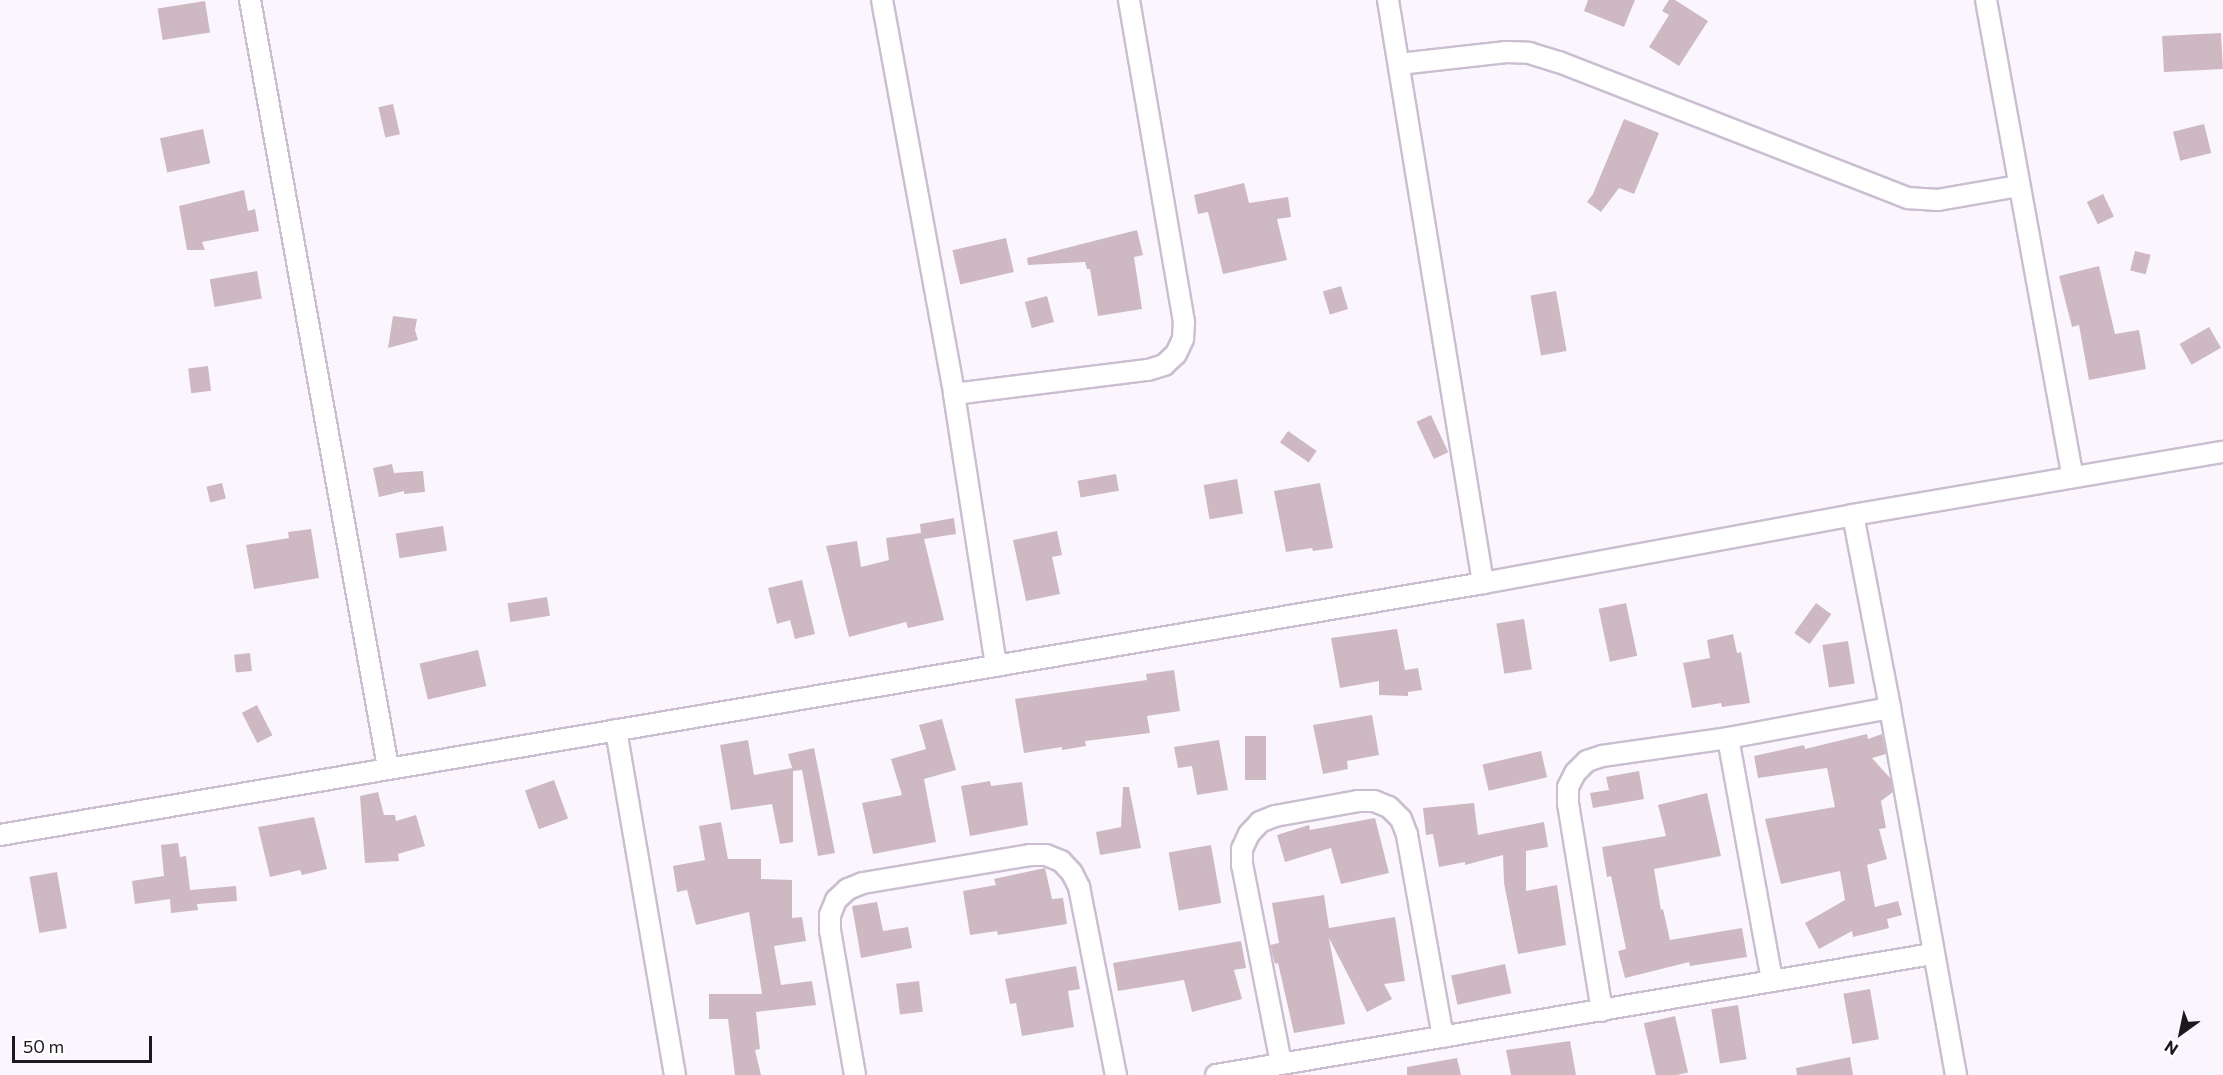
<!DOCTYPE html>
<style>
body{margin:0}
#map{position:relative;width:2223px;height:1075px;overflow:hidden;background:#fbf6fd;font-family:Commissioner,sans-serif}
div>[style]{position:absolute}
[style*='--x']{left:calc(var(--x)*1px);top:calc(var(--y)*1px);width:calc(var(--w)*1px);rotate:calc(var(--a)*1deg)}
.building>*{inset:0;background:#ceb9c2;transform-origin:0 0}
.roads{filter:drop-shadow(2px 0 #cabed0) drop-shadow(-2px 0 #cabed0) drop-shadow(0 2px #cabed0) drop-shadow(0 -2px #cabed0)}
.street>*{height:20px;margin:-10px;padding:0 10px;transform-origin:10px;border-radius:10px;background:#fff}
span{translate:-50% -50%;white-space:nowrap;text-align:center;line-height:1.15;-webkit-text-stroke:4.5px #fff;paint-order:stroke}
.north{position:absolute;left:2151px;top:1003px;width:60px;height:60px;-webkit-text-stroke:4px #fff;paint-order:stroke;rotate:213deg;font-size:16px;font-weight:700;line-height:24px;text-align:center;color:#1c181e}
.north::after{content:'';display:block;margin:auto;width:21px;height:27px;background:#1c181e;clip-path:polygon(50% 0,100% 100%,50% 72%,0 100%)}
.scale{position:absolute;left:12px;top:1036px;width:140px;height:27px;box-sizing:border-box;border:3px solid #1c181e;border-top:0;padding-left:8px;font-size:18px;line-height:21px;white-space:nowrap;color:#1c181e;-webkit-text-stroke:4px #fff;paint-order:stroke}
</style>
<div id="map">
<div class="building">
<div style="clip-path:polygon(1588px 0,1635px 0,1624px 27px,1584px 11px)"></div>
<div style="clip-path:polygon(1669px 0,1675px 0,1708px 21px,1679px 66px,1649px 47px,1669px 15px,1662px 11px)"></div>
<div style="left:205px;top:1px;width:32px;height:48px;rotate:81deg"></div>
<div style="left:2221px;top:33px;width:36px;height:59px;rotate:87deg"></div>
<div style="left:393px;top:104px;width:31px;height:15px;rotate:77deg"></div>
<div style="clip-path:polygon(1624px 119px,1659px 133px,1634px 194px,1619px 188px,1601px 212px,1587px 202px,1593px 194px)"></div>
<div style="left:2204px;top:124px;width:30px;height:32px;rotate:76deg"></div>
<div style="left:203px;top:129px;width:35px;height:44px;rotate:78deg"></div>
<div style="clip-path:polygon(1244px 183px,1249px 203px,1288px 197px,1291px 217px,1277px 219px,1287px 260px,1223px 274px,1208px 212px,1198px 214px,1194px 195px)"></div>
<div style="clip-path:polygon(244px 190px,248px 211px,255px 209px,259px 231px,202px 242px,205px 250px,187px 250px,179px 206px)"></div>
<div style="left:2103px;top:194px;width:25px;height:18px;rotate:64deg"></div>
<div style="clip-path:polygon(1137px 230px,1143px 255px,1134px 257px,1142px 309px,1098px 316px,1090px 269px,1087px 269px,1085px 262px,1028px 265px,1027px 258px)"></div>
<div style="left:1006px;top:238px;width:35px;height:55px;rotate:77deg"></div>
<div style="left:2135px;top:251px;width:16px;height:20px;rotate:14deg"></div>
<div style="clip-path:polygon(2099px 266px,2115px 334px,2139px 330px,2146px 369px,2089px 380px,2079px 325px,2072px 327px,2059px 276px)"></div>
<div style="left:257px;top:271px;width:28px;height:48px;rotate:80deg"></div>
<div style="left:1341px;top:286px;width:24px;height:19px;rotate:73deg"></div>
<div style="left:1556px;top:291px;width:61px;height:26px;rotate:80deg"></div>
<div style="left:1047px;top:296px;width:27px;height:23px;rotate:75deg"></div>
<div style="clip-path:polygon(393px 316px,417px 319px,415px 330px,418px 340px,388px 348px)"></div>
<div style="left:2209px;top:327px;width:24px;height:34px;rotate:60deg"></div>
<div style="left:208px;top:366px;width:25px;height:20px;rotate:83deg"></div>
<div style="left:1431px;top:415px;width:41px;height:16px;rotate:65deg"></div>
<div style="left:1288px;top:431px;width:35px;height:14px;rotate:35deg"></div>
<div style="clip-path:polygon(392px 464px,394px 473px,423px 471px,425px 492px,404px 494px,404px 491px,379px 497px,373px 468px)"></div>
<div style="left:1116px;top:474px;width:17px;height:39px;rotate:80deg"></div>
<div style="left:1237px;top:479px;width:35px;height:34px;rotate:80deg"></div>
<div style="left:222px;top:483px;width:16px;height:16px;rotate:76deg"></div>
<div style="clip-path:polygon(1320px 483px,1333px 548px,1313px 551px,1312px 548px,1286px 552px,1274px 491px)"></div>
<div style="clip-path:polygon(954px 518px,956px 534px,924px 539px,944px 620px,908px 628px,906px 622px,849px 637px,826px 546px,857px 541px,861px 567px,889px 560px,886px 538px,921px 533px,920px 524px)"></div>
<div style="left:443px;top:526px;width:25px;height:48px;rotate:81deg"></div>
<div style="clip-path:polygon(311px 529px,319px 578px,254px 589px,246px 545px,289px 538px,288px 532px)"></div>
<div style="clip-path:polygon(1057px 531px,1062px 555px,1052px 557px,1060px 594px,1026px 601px,1013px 540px)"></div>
<div style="clip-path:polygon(802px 580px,815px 634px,795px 639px,790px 620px,777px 624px,768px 588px)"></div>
<div style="left:547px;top:597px;width:19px;height:40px;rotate:81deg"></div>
<div style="left:1626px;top:603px;width:54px;height:28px;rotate:78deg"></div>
<div style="left:1816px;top:603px;width:19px;height:37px;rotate:36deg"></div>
<div style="left:1524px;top:619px;width:51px;height:28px;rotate:81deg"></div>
<div style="clip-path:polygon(1397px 629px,1405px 670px,1418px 668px,1422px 690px,1408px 692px,1408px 696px,1379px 695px,1379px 681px,1340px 688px,1331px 638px)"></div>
<div style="clip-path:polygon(1733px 634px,1737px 653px,1741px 652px,1750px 703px,1722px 707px,1721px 703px,1692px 708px,1683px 663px,1710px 658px,1707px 640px)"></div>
<div style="left:1848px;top:641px;width:43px;height:26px;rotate:81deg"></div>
<div style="left:478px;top:650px;width:37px;height:60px;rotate:77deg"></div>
<div style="left:250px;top:653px;width:18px;height:16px;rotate:84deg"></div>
<div style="clip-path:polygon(1174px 670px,1180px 711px,1147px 716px,1150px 733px,1085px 741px,1086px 746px,1062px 750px,1062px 747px,1024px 753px,1015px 699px,1147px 680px,1146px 674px)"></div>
<div style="left:257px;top:705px;width:34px;height:17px;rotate:63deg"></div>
<div style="clip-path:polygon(1372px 715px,1379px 755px,1347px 761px,1348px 769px,1323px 774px,1313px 725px)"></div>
<div style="clip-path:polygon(942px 719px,956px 770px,924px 779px,936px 842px,873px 854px,862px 803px,902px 795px,891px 759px,926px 749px,919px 725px)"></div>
<div style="clip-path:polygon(1867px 734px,1868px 739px,1882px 734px,1886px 754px,1872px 758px,1891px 779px,1893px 792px,1881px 801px,1886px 828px,1879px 829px,1887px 859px,1867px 865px,1875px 907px,1898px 901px,1902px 915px,1887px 919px,1889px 928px,1853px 937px,1852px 931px,1819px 949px,1805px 923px,1845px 900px,1840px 871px,1781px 884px,1765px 819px,1835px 807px,1827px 768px,1758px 778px,1754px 756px,1804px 745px,1805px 749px)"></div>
<div style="left:1245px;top:736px;width:21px;height:44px"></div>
<div style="clip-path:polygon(748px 740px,754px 775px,792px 768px,788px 754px,814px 748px,835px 853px,818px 856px,802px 770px,793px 771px,793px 842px,780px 844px,772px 804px,731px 810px,720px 745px)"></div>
<div style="clip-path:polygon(1219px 740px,1228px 790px,1197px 795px,1192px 766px,1178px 768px,1174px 747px)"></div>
<div style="left:1541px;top:751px;width:27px;height:60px;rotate:77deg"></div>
<div style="clip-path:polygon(1639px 771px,1644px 799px,1593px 808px,1590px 793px,1609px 790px,1606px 777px)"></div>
<div style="left:554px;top:780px;width:41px;height:31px;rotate:70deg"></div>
<div style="clip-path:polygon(990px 781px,991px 786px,1022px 782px,1028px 825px,970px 836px,961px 786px)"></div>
<div style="clip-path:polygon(1123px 787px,1129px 787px,1141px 848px,1100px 855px,1096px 832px,1121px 827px)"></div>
<div style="clip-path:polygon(378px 792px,384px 815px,395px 815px,396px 821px,416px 815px,425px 846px,398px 854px,399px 861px,365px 863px,360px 796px)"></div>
<div style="clip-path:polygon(1707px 793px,1721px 856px,1654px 869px,1661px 910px,1663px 909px,1670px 940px,1742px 928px,1747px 957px,1690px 966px,1689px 962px,1625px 978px,1618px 951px,1626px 949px,1611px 876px,1607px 877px,1602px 847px,1666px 836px,1658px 805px)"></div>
<div style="clip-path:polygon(1474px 803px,1478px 835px,1544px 822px,1548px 847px,1526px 851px,1526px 891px,1557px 885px,1566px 945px,1518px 954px,1504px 883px,1503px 855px,1465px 865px,1465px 862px,1439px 867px,1433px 834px,1426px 835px,1423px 808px)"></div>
<div style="clip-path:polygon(314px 817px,327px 869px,302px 875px,300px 870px,270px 877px,258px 827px)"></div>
<div style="clip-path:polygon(1375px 818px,1389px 873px,1341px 884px,1331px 848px,1285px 862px,1277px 835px,1309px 825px,1310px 830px)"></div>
<div style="clip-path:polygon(721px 822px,728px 859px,761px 859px,761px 879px,792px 880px,792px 918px,802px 917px,806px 941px,774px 946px,781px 985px,812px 981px,816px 1005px,756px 1012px,760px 1049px,755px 1050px,761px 1075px,735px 1075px,728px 1019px,709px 1019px,709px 994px,762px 994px,749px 912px,696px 925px,687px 890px,677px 892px,673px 866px,705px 860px,699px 826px)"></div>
<div style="clip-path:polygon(178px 843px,180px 857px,186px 856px,190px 890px,236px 886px,237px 901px,197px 904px,198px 910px,171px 913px,170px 899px,135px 904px,132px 881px,164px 876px,161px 845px)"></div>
<div style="left:1211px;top:845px;width:59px;height:43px;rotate:80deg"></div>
<div style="clip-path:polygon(1045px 868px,1052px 899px,1063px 898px,1067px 924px,998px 935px,997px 931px,970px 935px,963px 891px,996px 885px,994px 879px)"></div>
<div style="left:57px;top:872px;width:57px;height:28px;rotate:80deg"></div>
<div style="clip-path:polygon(1324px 895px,1329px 928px,1395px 917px,1405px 981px,1384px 984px,1392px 999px,1367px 1012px,1329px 938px,1345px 1024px,1294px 1033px,1278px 963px,1275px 964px,1270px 945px,1279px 943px,1272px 903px)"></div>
<div style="clip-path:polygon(877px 902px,883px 931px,908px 927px,912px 948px,861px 958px,852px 906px)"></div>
<div style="clip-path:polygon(1241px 941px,1246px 968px,1234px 970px,1242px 999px,1192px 1012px,1184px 980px,1118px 991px,1113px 963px)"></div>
<div style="left:1505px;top:964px;width:30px;height:55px;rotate:78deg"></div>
<div style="clip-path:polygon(1076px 966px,1080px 989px,1068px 991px,1074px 1027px,1022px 1036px,1016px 1003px,1010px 1004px,1005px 979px)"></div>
<div style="left:919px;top:981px;width:31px;height:23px;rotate:83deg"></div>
<div style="left:1870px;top:989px;width:51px;height:27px;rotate:80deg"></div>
<div style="left:1738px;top:1005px;width:55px;height:27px;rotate:81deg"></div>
<div style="left:1675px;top:1016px;width:58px;height:32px;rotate:77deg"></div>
<div style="clip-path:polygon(1570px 1041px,1576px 1075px,1511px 1075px,1506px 1050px)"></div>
<div style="clip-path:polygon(1850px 1057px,1853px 1075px,1797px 1075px,1796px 1068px)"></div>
<div style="clip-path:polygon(1457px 1058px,1461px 1075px,1407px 1075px,1407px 1067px)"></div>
</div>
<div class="roads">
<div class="street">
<div style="--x:250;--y:0;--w:779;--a:79.8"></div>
<div style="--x:882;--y:0;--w:401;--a:79.6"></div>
<div style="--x:954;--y:394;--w:275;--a:81.2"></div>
<div style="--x:1388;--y:0;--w:591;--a:80.74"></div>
<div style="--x:1986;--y:0;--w:485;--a:79.7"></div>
<div style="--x:1399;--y:64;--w:108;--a:-6.4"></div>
<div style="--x:1506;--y:52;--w:23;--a:2"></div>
<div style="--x:1529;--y:53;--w:31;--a:17"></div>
<div style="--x:1559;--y:62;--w:375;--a:21.3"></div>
<div style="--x:1908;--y:198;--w:30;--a:4"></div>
<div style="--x:1938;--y:200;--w:81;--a:-9.9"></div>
<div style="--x:954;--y:394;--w:195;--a:-7.1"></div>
<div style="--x:1148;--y:370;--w:17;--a:-17"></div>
<div style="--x:1164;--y:365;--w:16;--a:-43"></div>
<div style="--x:1176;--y:354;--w:17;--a:-65"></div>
<div style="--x:1183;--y:339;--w:17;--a:-87"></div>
<div style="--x:1184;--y:322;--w:327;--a:-99.7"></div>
<div style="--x:1853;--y:515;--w:197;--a:79.1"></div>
<div style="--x:616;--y:730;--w:350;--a:80.3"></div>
<div style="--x:1728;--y:738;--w:247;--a:79.7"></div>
<div style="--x:0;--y:835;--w:1504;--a:-9.64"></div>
<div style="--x:1483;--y:583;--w:376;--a:-10.4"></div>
<div style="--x:1853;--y:515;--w:375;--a:-9.7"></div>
<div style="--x:1602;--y:1011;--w:210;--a:-99.3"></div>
<div style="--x:1568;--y:804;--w:17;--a:-90"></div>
<div style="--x:1568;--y:787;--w:16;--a:-63"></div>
<div style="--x:1575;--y:773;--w:17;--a:-45"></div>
<div style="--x:1587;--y:761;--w:16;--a:-18"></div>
<div style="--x:1602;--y:756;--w:127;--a:-8.1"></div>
<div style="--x:1728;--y:738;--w:165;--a:-10.5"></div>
<div style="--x:1890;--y:708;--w:373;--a:79.8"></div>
<div style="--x:1281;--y:1063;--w:202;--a:-101.1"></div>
<div style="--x:1242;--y:865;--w:16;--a:-90"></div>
<div style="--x:1242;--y:849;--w:17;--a:-65"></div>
<div style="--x:1249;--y:834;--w:16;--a:-47"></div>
<div style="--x:1260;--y:822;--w:16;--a:-22"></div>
<div style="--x:1275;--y:816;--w:84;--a:-10.2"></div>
<div style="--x:1358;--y:801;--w:16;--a:0"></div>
<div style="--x:1374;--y:801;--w:16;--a:22"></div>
<div style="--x:1389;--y:807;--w:17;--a:45"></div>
<div style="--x:1401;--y:819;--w:17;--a:69"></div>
<div style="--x:1407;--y:835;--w:205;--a:79.9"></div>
<div style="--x:855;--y:1075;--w:146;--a:-99.8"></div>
<div style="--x:830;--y:931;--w:16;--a:-90"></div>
<div style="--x:830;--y:915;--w:16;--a:-68"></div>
<div style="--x:836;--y:900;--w:16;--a:-43"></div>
<div style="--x:848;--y:889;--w:16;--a:-22"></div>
<div style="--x:863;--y:883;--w:169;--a:-9.5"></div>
<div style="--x:1030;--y:855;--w:16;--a:0"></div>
<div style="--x:1046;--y:855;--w:16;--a:22"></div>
<div style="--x:1061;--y:861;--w:16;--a:47"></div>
<div style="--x:1072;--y:873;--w:16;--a:63"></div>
<div style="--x:1079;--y:887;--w:192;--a:78.9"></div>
<div style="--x:1216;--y:1075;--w:726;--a:-9.59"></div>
</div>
</div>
<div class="north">N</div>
<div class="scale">50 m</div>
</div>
